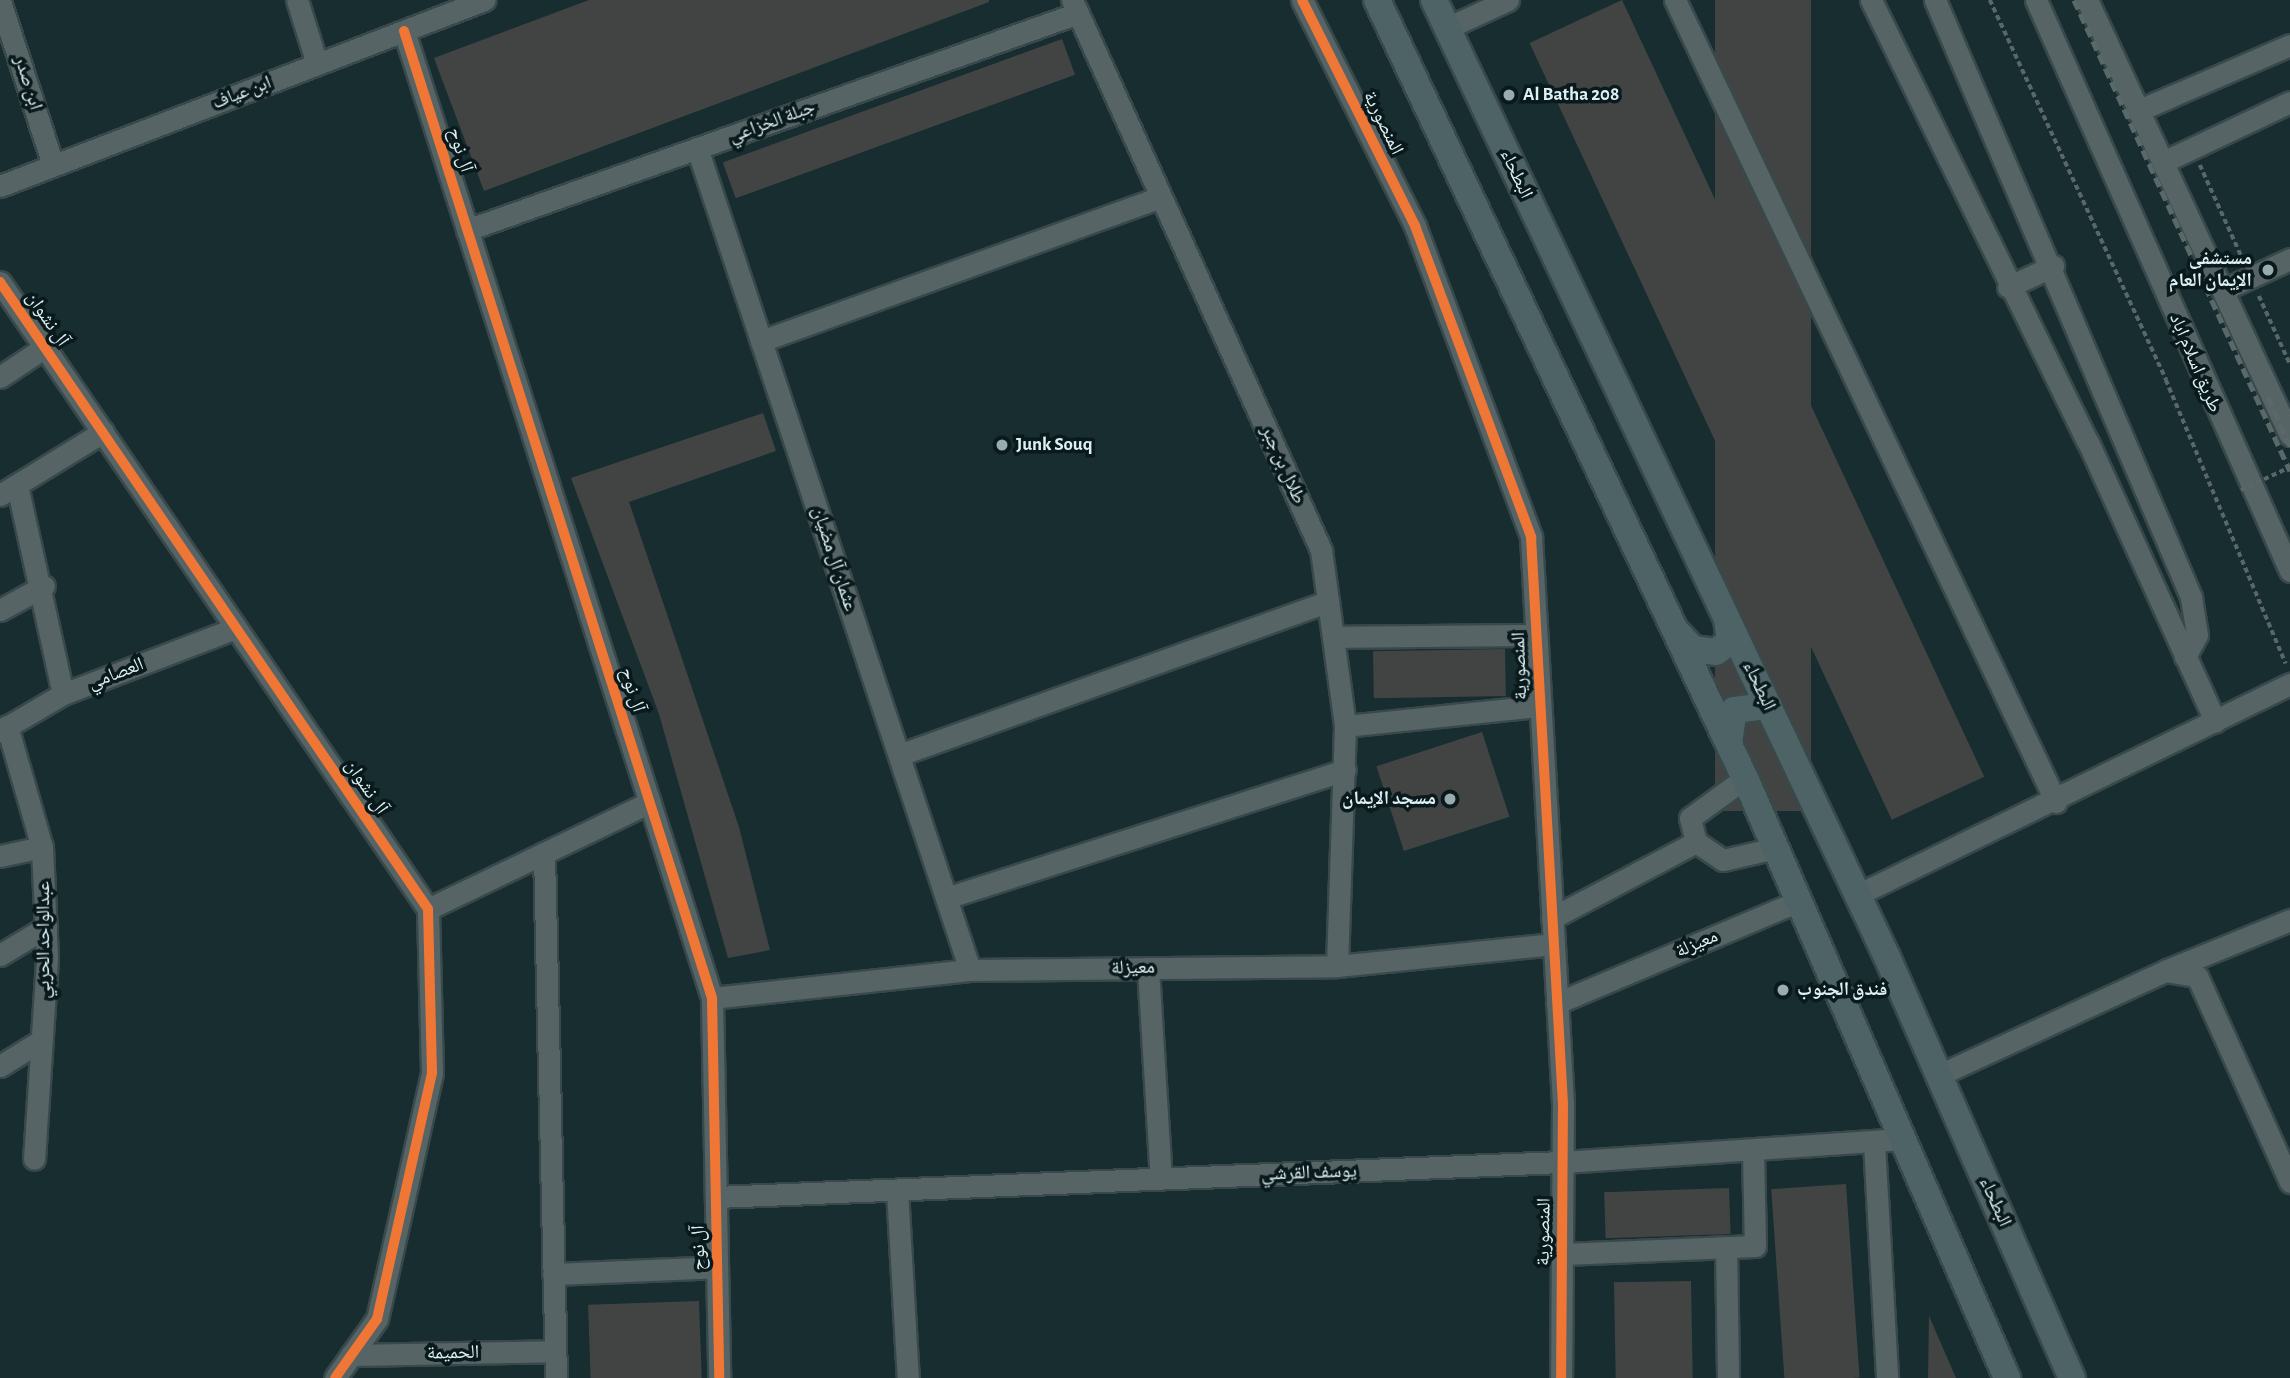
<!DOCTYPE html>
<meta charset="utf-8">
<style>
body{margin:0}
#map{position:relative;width:2290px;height:1378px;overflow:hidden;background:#182d30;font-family:"Alegreya Sans","Noto Naskh Arabic",sans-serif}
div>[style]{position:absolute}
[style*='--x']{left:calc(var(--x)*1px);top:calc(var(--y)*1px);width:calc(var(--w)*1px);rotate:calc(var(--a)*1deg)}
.building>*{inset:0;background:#424443;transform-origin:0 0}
.path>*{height:3.5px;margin-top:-1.75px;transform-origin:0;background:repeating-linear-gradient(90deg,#596769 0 5px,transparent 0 8.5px)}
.roads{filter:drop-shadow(2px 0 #39494b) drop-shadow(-2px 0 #39494b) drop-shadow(0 2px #39494b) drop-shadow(0 -2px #39494b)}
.minor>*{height:21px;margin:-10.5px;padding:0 10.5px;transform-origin:10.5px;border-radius:10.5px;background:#566466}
.major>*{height:26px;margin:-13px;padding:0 13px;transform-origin:13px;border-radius:13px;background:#4e6366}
.rail>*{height:5px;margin-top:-2.5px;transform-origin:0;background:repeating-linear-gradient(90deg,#596869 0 10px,transparent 0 15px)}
.path-bridge>*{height:3.5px;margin-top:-1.75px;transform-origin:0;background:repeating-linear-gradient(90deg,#596769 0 5px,transparent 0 8.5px)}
.cycleway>*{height:10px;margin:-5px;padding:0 5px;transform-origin:5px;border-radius:5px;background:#f07635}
.dots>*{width:19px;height:19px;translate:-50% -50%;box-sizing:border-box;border:4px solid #0a1a1c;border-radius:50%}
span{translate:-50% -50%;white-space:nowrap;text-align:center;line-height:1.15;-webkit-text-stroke:7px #0a1a1c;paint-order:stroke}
.street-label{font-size:19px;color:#ddf1f4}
.poi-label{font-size:19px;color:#ddf1f4;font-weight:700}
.left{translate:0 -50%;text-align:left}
.right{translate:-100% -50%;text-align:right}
</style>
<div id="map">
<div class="building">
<div style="clip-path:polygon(589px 0,989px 0,989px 2px,484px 191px,434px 58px)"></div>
<div style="left:1622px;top:0;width:857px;height:102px;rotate:65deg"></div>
<div style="left:1715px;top:0;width:96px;height:811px"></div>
<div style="left:1062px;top:39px;width:38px;height:361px;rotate:70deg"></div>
<div style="clip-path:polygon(763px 413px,776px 451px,629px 502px,739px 827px,770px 950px,728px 958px,659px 714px,571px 478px)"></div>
<div style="left:1505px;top:649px;width:47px;height:132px;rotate:89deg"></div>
<div style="left:1482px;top:732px;width:89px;height:111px;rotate:72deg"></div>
<div style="left:1846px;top:1184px;width:194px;height:75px;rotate:86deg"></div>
<div style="left:1729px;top:1188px;width:46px;height:125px;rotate:88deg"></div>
<div style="left:1691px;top:1281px;width:97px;height:77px;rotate:89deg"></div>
<div style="left:699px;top:1301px;width:77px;height:111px;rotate:88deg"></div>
<div style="clip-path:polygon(1929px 1316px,1956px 1378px,1928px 1378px)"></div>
</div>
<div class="path">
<div style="--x:1990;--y:0;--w:419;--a:65.1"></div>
<div style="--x:2166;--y:380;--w:308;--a:67.1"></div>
<div style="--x:2200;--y:165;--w:104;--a:65.6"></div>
<div style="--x:2259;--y:296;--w:75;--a:65.5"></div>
</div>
<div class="roads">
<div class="minor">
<div style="--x:297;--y:0;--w:67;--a:72.6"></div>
<div style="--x:1072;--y:0;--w:604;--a:65.64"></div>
<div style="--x:1321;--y:550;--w:178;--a:82.2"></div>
<div style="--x:1345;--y:726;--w:240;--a:91.9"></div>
<div style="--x:1302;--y:0;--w:253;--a:63.4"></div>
<div style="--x:1415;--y:226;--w:332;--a:69.5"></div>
<div style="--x:1531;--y:537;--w:568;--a:86.77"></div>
<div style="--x:1563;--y:1104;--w:274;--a:90.4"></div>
<div style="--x:1675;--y:0;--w:888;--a:64.59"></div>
<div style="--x:1871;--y:0;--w:492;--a:63.9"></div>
<div style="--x:2088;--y:442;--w:307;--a:65.5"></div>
<div style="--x:1935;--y:0;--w:650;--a:66.79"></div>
<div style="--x:2191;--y:597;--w:38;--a:81"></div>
<div style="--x:2197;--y:635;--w:25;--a:119"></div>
<div style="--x:2036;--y:0;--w:625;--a:66.02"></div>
<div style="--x:2087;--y:0;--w:480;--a:65"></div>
<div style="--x:0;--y:1;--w:172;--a:72.1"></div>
<div style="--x:1447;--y:28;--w:67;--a:-24.7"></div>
<div style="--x:404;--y:31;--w:1015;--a:72.33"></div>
<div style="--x:712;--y:998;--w:380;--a:88.9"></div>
<div style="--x:2137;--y:111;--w:167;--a:-23.3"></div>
<div style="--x:697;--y:148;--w:866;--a:71.63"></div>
<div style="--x:2163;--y:162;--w:140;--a:-25.3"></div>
<div style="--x:0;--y:186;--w:519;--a:-21.02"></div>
<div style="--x:467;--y:230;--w:648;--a:-19.55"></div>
<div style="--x:0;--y:282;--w:759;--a:55.68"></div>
<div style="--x:428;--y:909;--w:164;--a:88.6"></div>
<div style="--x:432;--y:1073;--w:252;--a:102.6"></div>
<div style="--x:377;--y:1319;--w:72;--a:125.4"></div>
<div style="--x:2008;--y:287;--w:50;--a:-25"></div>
<div style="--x:2223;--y:290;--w:74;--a:-24.8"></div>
<div style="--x:761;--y:341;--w:425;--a:-19.8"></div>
<div style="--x:0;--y:377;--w:54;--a:-33.7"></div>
<div style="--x:17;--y:485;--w:214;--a:77.6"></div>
<div style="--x:0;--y:495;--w:121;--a:-31.5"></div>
<div style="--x:0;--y:610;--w:50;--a:-28.6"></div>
<div style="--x:1333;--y:637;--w:203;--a:-0.6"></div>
<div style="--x:7;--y:726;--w:126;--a:73.9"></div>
<div style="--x:42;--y:847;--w:112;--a:87.4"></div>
<div style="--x:47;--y:959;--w:200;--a:93.7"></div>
<div style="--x:1345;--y:726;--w:195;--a:-5.9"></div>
<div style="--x:0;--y:731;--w:73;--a:-30.4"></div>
<div style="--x:63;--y:694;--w:185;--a:-20.9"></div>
<div style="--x:899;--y:755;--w:456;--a:-19.7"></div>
<div style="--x:1745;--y:778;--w:68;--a:144"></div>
<div style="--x:1690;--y:818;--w:25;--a:76"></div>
<div style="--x:1696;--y:842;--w:32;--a:34"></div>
<div style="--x:1723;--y:860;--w:54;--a:-12.8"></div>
<div style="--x:544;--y:853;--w:525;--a:88.69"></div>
<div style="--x:0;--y:856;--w:43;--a:-12.1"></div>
<div style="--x:1857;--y:895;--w:482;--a:-26"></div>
<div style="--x:946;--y:898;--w:419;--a:-17.8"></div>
<div style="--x:428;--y:909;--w:246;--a:-25.7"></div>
<div style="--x:1552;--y:918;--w:163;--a:-27.8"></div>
<div style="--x:0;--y:955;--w:54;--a:-31.3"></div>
<div style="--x:1148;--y:968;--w:211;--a:86.5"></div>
<div style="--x:2167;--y:970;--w:133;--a:-22.1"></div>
<div style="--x:712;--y:998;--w:260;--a:-6.2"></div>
<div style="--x:970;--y:970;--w:367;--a:-0.6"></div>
<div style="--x:1337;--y:966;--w:218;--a:-5.8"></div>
<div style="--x:1557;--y:1003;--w:263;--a:-22.9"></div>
<div style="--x:0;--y:1066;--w:49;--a:-31.8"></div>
<div style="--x:1939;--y:1075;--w:249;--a:-24.7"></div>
<div style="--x:2165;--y:971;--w:32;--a:9"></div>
<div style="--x:2197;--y:976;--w:226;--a:65.7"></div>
<div style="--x:1874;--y:1143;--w:235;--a:86.8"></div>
<div style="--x:897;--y:1190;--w:188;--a:86.7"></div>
<div style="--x:716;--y:1197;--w:848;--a:-2.37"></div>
<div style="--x:1563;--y:1162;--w:340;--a:-3.9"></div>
<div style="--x:1726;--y:1247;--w:131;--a:89.1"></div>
<div style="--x:1562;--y:1254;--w:193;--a:-2.4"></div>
<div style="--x:1755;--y:1246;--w:96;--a:-91.2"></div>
<div style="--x:553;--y:1274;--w:164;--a:-2.4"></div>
<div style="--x:351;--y:1355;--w:204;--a:-1.1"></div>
</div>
<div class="major">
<div style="--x:1377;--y:0;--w:861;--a:64.69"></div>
<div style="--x:1745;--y:778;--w:655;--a:66.41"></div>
<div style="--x:1434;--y:0;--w:1059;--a:64.67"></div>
<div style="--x:1887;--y:957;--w:460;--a:66.3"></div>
<div style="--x:1678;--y:633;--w:22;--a:47"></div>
<div style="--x:1693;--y:649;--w:23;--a:7"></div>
<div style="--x:1716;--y:652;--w:18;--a:-38"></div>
<div style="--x:1730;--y:641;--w:22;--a:-98"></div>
<div style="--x:1729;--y:744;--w:34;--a:-82"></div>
<div style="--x:1734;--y:710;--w:35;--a:-7"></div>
</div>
</div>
<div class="rail">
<div style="--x:2074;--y:0;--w:518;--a:65.36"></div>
<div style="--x:2268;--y:397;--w:54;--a:65.8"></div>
</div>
<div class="path-bridge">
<div style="--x:2241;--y:490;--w:54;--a:-25.1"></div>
</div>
<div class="cycleway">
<div style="--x:1302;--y:0;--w:253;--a:63.4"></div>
<div style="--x:1415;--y:226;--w:332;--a:69.5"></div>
<div style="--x:1531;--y:537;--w:568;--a:86.77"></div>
<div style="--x:1563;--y:1104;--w:274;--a:90.4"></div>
<div style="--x:404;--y:31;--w:1015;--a:72.33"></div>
<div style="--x:712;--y:998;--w:380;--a:88.9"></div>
<div style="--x:0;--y:282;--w:759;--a:55.68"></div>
<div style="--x:428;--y:909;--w:164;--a:88.6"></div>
<div style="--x:432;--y:1073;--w:252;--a:102.6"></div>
<div style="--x:377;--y:1319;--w:72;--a:125.4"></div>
</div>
<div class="dots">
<div style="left:1509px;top:95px;background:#98acaf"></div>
<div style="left:2268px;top:270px;background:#98acaf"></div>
<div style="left:1002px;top:445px;background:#98acaf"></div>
<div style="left:1450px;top:799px;background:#98acaf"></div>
<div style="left:1783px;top:990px;background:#98acaf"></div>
</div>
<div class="street-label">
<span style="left:28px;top:83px;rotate:73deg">ابن صدر</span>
<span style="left:242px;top:93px;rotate:-21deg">ابن عياف</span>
<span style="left:772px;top:122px;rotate:-20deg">جبلة الخزاعي</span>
<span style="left:1383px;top:123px;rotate:64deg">المنصورية</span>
<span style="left:460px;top:150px;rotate:72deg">آل نوح</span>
<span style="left:1516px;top:174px;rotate:65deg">البطحاء</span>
<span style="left:47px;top:319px;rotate:56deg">آل نشوان</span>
<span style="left:2195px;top:363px;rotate:67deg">طريق اسلام اباد</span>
<span style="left:1283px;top:465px;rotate:66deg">طلال بن جبر</span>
<span style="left:834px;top:559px;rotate:72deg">عثمان آل مضيان</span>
<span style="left:1520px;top:666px;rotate:-92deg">المنصورية</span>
<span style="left:116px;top:674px;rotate:-21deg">العصامي</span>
<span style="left:1759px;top:686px;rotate:65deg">البطحاء</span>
<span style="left:632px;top:690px;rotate:72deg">آل نوح</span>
<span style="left:366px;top:787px;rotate:56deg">آل نشوان</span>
<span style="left:44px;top:940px;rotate:-90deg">عبدالواحد الحربي</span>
<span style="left:1697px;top:944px;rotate:-23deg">معيزلة</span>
<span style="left:1133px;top:968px;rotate:-1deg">معيزلة</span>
<span style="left:1309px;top:1173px;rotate:-2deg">يوسف القرشي</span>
<span style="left:1995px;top:1202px;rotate:66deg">البطحاء</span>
<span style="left:1544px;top:1232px;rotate:-89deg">المنصورية</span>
<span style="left:699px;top:1248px;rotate:-91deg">آل نوح</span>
<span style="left:453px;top:1353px;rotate:-1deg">الحميمة</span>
</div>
<div class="poi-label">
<span class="left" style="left:1523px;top:95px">Al Batha 208</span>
<span class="right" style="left:2252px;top:270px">مستشفى<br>الإيمان العام</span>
<span class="left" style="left:1016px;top:445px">Junk Souq</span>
<span class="right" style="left:1436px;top:799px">مسجد الإيمان</span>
<span class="left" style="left:1797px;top:990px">فندق الجنوب</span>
</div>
</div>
